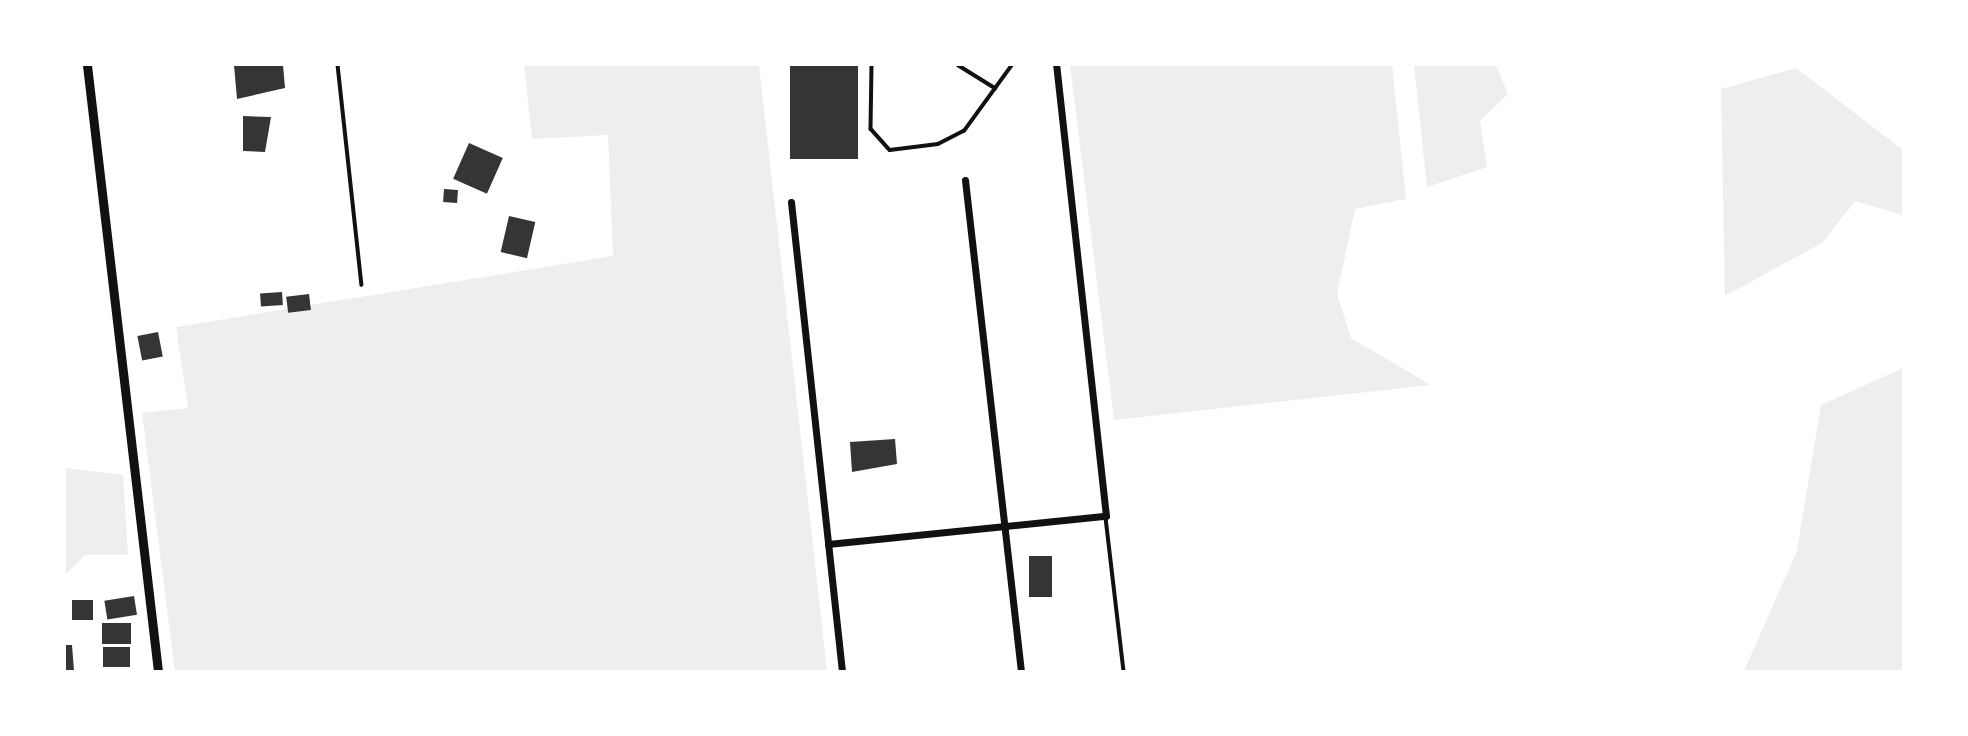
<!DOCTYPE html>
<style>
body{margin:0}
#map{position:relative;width:1968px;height:736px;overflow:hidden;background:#fff;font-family:Karla,sans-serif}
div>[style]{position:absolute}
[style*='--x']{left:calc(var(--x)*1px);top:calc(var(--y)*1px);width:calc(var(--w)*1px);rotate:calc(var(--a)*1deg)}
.green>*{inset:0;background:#eee}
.building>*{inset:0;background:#353535;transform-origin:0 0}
.service>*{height:3.5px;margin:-1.75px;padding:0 1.75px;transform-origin:1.75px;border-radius:1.75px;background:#111}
.minor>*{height:7px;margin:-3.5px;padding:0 3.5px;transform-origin:3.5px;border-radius:3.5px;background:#111}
.tertiary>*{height:9px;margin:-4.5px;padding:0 4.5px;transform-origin:4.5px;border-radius:4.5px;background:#111}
span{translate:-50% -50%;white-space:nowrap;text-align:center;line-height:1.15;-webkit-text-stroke:5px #fff;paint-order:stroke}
.frame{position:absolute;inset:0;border:66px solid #fff;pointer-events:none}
</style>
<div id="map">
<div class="green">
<div style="clip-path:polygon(524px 65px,759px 65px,827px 671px,175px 671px,142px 413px,188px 408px,176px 327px,613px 256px,608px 135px,532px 139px)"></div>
<div style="clip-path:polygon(1070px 65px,1392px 65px,1406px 199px,1355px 209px,1337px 294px,1351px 338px,1431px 385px,1114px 420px)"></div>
<div style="clip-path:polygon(1414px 65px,1496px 65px,1508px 94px,1480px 121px,1487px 167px,1427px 187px)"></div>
<div style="clip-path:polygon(1796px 68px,1903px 150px,1903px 215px,1855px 201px,1822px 243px,1725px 296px,1721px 89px)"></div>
<div style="clip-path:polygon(1903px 368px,1903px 671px,1744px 671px,1797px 551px,1821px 405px)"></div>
<div style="clip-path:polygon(65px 468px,123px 475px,128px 555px,85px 555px,65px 575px)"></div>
</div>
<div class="building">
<div style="clip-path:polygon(234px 65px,283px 65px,285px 88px,237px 99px)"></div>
<div style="left:790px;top:65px;width:68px;height:94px"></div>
<div style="clip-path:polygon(243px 116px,271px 117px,265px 152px,243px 151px)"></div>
<div style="left:469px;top:143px;width:37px;height:39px;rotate:24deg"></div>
<div style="left:444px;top:189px;width:14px;height:13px;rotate:4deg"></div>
<div style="left:509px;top:216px;width:27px;height:37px;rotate:13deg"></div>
<div style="left:282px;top:292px;width:13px;height:22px;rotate:86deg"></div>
<div style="left:309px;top:294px;width:16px;height:23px;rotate:83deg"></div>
<div style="left:158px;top:332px;width:25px;height:21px;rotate:79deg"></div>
<div style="clip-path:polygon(895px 439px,897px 464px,852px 472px,850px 442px)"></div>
<div style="left:1029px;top:556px;width:23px;height:41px"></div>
<div style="left:134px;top:596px;width:19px;height:30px;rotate:81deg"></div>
<div style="left:72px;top:600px;width:21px;height:20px"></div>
<div style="left:102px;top:623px;width:29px;height:21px"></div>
<div style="clip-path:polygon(65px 645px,72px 645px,74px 671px,65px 671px)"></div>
<div style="left:130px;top:647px;width:20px;height:27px;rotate:90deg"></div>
</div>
<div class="service">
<div style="--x:338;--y:65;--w:221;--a:83.8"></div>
<div style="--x:872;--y:65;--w:64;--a:90.9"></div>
<div style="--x:871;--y:129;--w:28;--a:48"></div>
<div style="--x:890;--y:150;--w:48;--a:-7.1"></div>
<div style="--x:938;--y:144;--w:29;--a:-27"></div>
<div style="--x:964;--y:131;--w:82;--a:-54"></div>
<div style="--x:958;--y:65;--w:44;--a:31.9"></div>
<div style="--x:1106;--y:518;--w:154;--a:83.3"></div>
</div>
<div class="minor">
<div style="--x:965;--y:180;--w:494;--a:83.5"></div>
<div style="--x:791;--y:202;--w:472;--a:83.8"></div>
<div style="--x:828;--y:544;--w:279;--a:-5.8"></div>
<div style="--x:1106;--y:516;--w:454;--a:-96.3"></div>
</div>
<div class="tertiary">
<div style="--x:87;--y:65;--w:610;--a:83.32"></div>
</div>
<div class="frame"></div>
</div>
